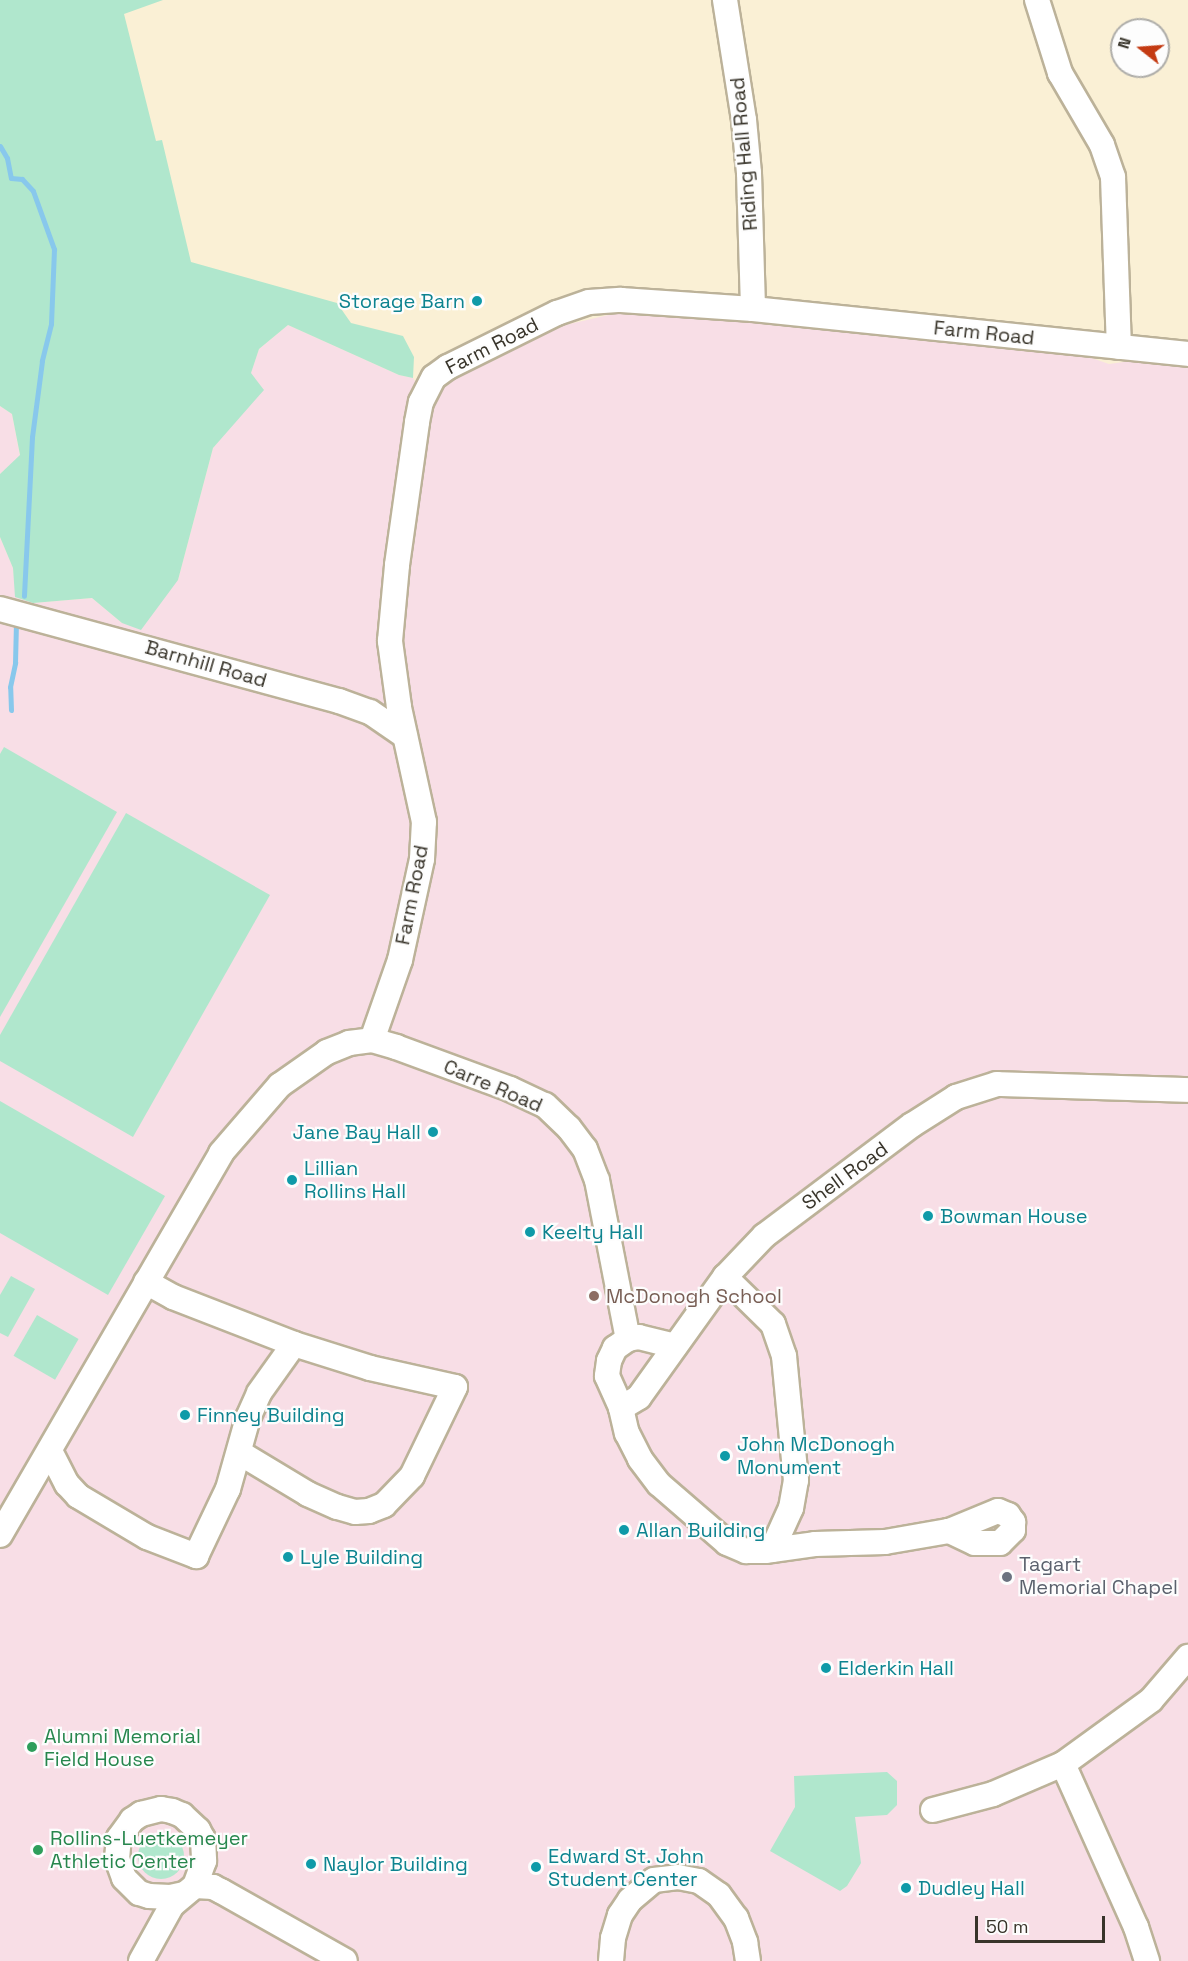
<!DOCTYPE html>
<style>
body{margin:0}
#map{position:relative;width:1188px;height:1961px;overflow:hidden;background:#faf0d5;font-family:"Space Grotesk",sans-serif}
div>[style]{position:absolute}
[style*='--x']{left:calc(var(--x)*1px);top:calc(var(--y)*1px);width:calc(var(--w)*1px);rotate:calc(var(--a)*1deg)}
.education>*{inset:0;background:#f8dee6}
.green>*{inset:0;background:#b0e7cd;transform-origin:0 0}
.round{border-radius:50%}
.stream>*{height:5px;margin:-2.5px;padding:0 2.5px;transform-origin:2.5px;border-radius:2.5px;background:#88c8ec}
.roads{filter:drop-shadow(2px 0 #bcb299) drop-shadow(-2px 0 #bcb299) drop-shadow(0 2px #bcb299) drop-shadow(0 -2px #bcb299)}
.minor>*{height:24px;margin:-12px;padding:0 12px;transform-origin:12px;border-radius:12px;background:#fff}
.dots>*{width:16px;height:16px;translate:-50% -50%;box-sizing:border-box;border:3px solid #fdfdfd;border-radius:50%}
span{translate:-50% -50%;white-space:nowrap;text-align:center;line-height:1.15;-webkit-text-stroke:4.5px #fdfdfd;paint-order:stroke}
.street-label{font-size:20px;color:#38342a}
.culture-label{font-size:20px;color:#0d838f}
.right{translate:-100% -50%;text-align:right}
.left{translate:0 -50%;text-align:left}
.education-label{font-size:20px;color:#785e54}
.worship-label{font-size:20px;color:#5b616d}
.leisure-label{font-size:20px;color:#27864d}
.north{position:absolute;left:1110px;top:18px;width:60px;height:60px;box-sizing:border-box;background:#fdfdfd;border:2px solid #aeada9;border-radius:50%;rotate:287deg;font-size:16px;font-weight:700;line-height:24px;text-align:center;color:#38342a}
.north::after{content:'';display:block;margin:auto;width:21px;height:27px;background:#c43b13;clip-path:polygon(50% 0,100% 100%,50% 72%,0 100%)}
.scale{position:absolute;left:975px;top:1916px;width:130px;height:27px;box-sizing:border-box;border:3px solid #38342a;border-top:0;padding-left:8px;font-size:18px;line-height:21px;white-space:nowrap;color:#38342a;-webkit-text-stroke:4px #fdfdfd;paint-order:stroke}
</style>
<div id="map">
<div class="education">
<div style="clip-path:polygon(626px 311px,1063px 348px,1109px 364px,1146px 359px,1188px 363px,1188px 1961px,0 1961px,0 537px,13px 568px,16px 597px,33px 603px,92px 598px,122px 623px,178px 580px,213px 448px,234px 422px,259px 349px,288px 325px,399px 375px,413px 378px,424px 395px,446px 380px,552px 328px)"></div>
<div style="clip-path:polygon(0 406px,12px 414px,20px 456px,0 474px)"></div>
</div>
<div class="green">
<div style="clip-path:polygon(0 0,163px 0,124px 14px,156px 141px,162px 140px,191px 262px,337px 303px,351px 323px,403px 336px,414px 357px,413px 378px,399px 375px,288px 325px,259px 349px,251px 373px,264px 390px,213px 448px,178px 580px,141px 630px,122px 623px,92px 598px,33px 603px,15px 597px,13px 568px,0 537px,0 474px,20px 455px,12px 414px,0 406px)"></div>
<div style="clip-path:polygon(4px 747px,117px 812px,0 1017px,0 754px)"></div>
<div style="clip-path:polygon(126px 813px,270px 895px,133px 1137px,0 1061px,0 1035px)"></div>
<div style="clip-path:polygon(0 1101px,165px 1196px,108px 1295px,0 1233px)"></div>
<div style="clip-path:polygon(11px 1276px,35px 1289px,8px 1337px,0 1333px,0 1295px)"></div>
<div style="left:37px;top:1315px;width:48px;height:47px;rotate:30deg"></div>
<div style="clip-path:polygon(887px 1772px,897px 1781px,897px 1805px,887px 1815px,855px 1817px,861px 1863px,847px 1886px,840px 1891px,770px 1851px,795px 1807px,794px 1776px)"></div>
<div class="round" style="left:138px;top:1833px;width:46px;height:46px"></div>
</div>
<div class="stream">
<div style="--x:0;--y:146;--w:14;--a:60"></div>
<div style="--x:7;--y:158;--w:20;--a:79"></div>
<div style="--x:11;--y:178;--w:11;--a:5"></div>
<div style="--x:22;--y:179;--w:16;--a:47"></div>
<div style="--x:33;--y:191;--w:62;--a:70.1"></div>
<div style="--x:54;--y:249;--w:75;--a:92.3"></div>
<div style="--x:51;--y:324;--w:38;--a:104"></div>
<div style="--x:42;--y:361;--w:77;--a:97.5"></div>
<div style="--x:32;--y:437;--w:159;--a:92.9"></div>
<div style="--x:11;--y:710;--w:23;--a:-92"></div>
<div style="--x:10;--y:687;--w:25;--a:-78"></div>
<div style="--x:15;--y:663;--w:41;--a:-88.6"></div>
</div>
<div class="roads">
<div class="minor">
<div style="--x:725;--y:0;--w:121;--a:81"></div>
<div style="--x:744;--y:120;--w:53;--a:84.6"></div>
<div style="--x:749;--y:173;--w:136;--a:88.3"></div>
<div style="--x:1037;--y:0;--w:77;--a:72.5"></div>
<div style="--x:1060;--y:73;--w:83;--a:59.7"></div>
<div style="--x:1102;--y:145;--w:34;--a:71"></div>
<div style="--x:1113;--y:177;--w:170;--a:88"></div>
<div style="--x:0;--y:609;--w:351;--a:15.2"></div>
<div style="--x:339;--y:701;--w:33;--a:20"></div>
<div style="--x:370;--y:712;--w:42;--a:34.4"></div>
<div style="--x:372;--y:1040;--w:85;--a:-70.7"></div>
<div style="--x:400;--y:960;--w:103;--a:-77.7"></div>
<div style="--x:422;--y:859;--w:37;--a:-87"></div>
<div style="--x:424;--y:822;--w:118;--a:-102.3"></div>
<div style="--x:399;--y:707;--w:67;--a:-97.8"></div>
<div style="--x:390;--y:641;--w:76;--a:-84.7"></div>
<div style="--x:397;--y:565;--w:144;--a:-82"></div>
<div style="--x:417;--y:422;--w:20;--a:-79"></div>
<div style="--x:421;--y:402;--w:28;--a:-63"></div>
<div style="--x:434;--y:377;--w:17;--a:-36"></div>
<div style="--x:448;--y:367;--w:122;--a:-26.4"></div>
<div style="--x:557;--y:313;--w:34;--a:-19"></div>
<div style="--x:589;--y:302;--w:32;--a:-4"></div>
<div style="--x:621;--y:300;--w:132;--a:3.9"></div>
<div style="--x:753;--y:309;--w:437;--a:5.9"></div>
<div style="--x:725;--y:1277;--w:67;--a:44.4"></div>
<div style="--x:773;--y:1324;--w:34;--a:71"></div>
<div style="--x:784;--y:1356;--w:125;--a:84.5"></div>
<div style="--x:796;--y:1480;--w:28;--a:100"></div>
<div style="--x:791;--y:1508;--w:46;--a:114.3"></div>
<div style="--x:146;--y:1282;--w:31;--a:29"></div>
<div style="--x:173;--y:1297;--w:130;--a:21.2"></div>
<div style="--x:294;--y:1344;--w:80;--a:17.5"></div>
<div style="--x:370;--y:1368;--w:87;--a:12.6"></div>
<div style="--x:455;--y:1387;--w:99;--a:115.8"></div>
<div style="--x:412;--y:1476;--w:40;--a:134"></div>
<div style="--x:384;--y:1505;--w:16;--a:158"></div>
<div style="--x:369;--y:1511;--w:14;--a:176"></div>
<div style="--x:355;--y:1512;--w:19;--a:-164"></div>
<div style="--x:337;--y:1507;--w:32;--a:-156"></div>
<div style="--x:308;--y:1494;--w:79;--a:-148.9"></div>
<div style="--x:675;--y:1346;--w:37;--a:-166"></div>
<div style="--x:639;--y:1337;--w:11;--a:170"></div>
<div style="--x:628;--y:1339;--w:16;--a:145"></div>
<div style="--x:615;--y:1348;--w:14;--a:115"></div>
<div style="--x:609;--y:1361;--w:15;--a:98"></div>
<div style="--x:607;--y:1376;--w:35;--a:66"></div>
<div style="--x:621;--y:1408;--w:26;--a:77"></div>
<div style="--x:627;--y:1433;--w:29;--a:63"></div>
<div style="--x:640;--y:1459;--w:31;--a:53"></div>
<div style="--x:659;--y:1484;--w:90;--a:40.9"></div>
<div style="--x:727;--y:1543;--w:21;--a:23"></div>
<div style="--x:746;--y:1551;--w:19;--a:0"></div>
<div style="--x:765;--y:1551;--w:50;--a:-8"></div>
<div style="--x:815;--y:1544;--w:70;--a:-1.6"></div>
<div style="--x:885;--y:1542;--w:65;--a:-9.8"></div>
<div style="--x:621;--y:1408;--w:21;--a:-31"></div>
<div style="--x:639;--y:1397;--w:148;--a:-54.4"></div>
<div style="--x:725;--y:1277;--w:57;--a:-46.4"></div>
<div style="--x:764;--y:1236;--w:185;--a:-36.9"></div>
<div style="--x:912;--y:1125;--w:52;--a:-32.5"></div>
<div style="--x:956;--y:1097;--w:43;--a:-17.6"></div>
<div style="--x:997;--y:1084;--w:191;--a:1.8"></div>
<div style="--x:50;--y:1451;--w:37;--a:63"></div>
<div style="--x:67;--y:1484;--w:16;--a:47"></div>
<div style="--x:78;--y:1496;--w:80;--a:30.7"></div>
<div style="--x:147;--y:1537;--w:53;--a:21.2"></div>
<div style="--x:196;--y:1556;--w:74;--a:-64.5"></div>
<div style="--x:228;--y:1489;--w:74;--a:-74.3"></div>
<div style="--x:248;--y:1418;--w:27;--a:-66"></div>
<div style="--x:259;--y:1393;--w:60;--a:-54.5"></div>
<div style="--x:998;--y:1511;--w:11;--a:22"></div>
<div style="--x:1008;--y:1515;--w:9;--a:54"></div>
<div style="--x:1013;--y:1522;--w:8;--a:90"></div>
<div style="--x:1013;--y:1530;--w:18;--a:135"></div>
<div style="--x:1000;--y:1543;--w:25;--a:180"></div>
<div style="--x:975;--y:1543;--w:29;--a:-155"></div>
<div style="--x:949;--y:1531;--w:53;--a:-22.2"></div>
<div style="--x:0;--y:1535;--w:441;--a:-59.9"></div>
<div style="--x:221;--y:1153;--w:90;--a:-49.1"></div>
<div style="--x:280;--y:1085;--w:57;--a:-35.1"></div>
<div style="--x:327;--y:1052;--w:24;--a:-22"></div>
<div style="--x:349;--y:1043;--w:23;--a:-7"></div>
<div style="--x:372;--y:1040;--w:25;--a:16"></div>
<div style="--x:396;--y:1047;--w:121;--a:20.2"></div>
<div style="--x:510;--y:1089;--w:38;--a:25"></div>
<div style="--x:545;--y:1105;--w:33;--a:44"></div>
<div style="--x:569;--y:1128;--w:26;--a:53"></div>
<div style="--x:585;--y:1149;--w:33;--a:69"></div>
<div style="--x:597;--y:1180;--w:162;--a:79"></div>
<div style="--x:1063;--y:1764;--w:179;--a:65.9"></div>
<div style="--x:1136;--y:1927;--w:36;--a:72"></div>
<div style="--x:933;--y:1810;--w:62;--a:-14.9"></div>
<div style="--x:993;--y:1794;--w:76;--a:-23.2"></div>
<div style="--x:1063;--y:1764;--w:109;--a:-36"></div>
<div style="--x:1151;--y:1700;--w:57;--a:-49.3"></div>
<div style="--x:184;--y:1894;--w:14;--a:168"></div>
<div style="--x:170;--y:1897;--w:21;--a:-177"></div>
<div style="--x:149;--y:1896;--w:10;--a:-163"></div>
<div style="--x:139;--y:1893;--w:21;--a:-135"></div>
<div style="--x:124;--y:1878;--w:20;--a:-110"></div>
<div style="--x:117;--y:1859;--w:21;--a:-85"></div>
<div style="--x:119;--y:1838;--w:22;--a:-54"></div>
<div style="--x:132;--y:1820;--w:11;--a:-34"></div>
<div style="--x:141;--y:1814;--w:21;--a:-14"></div>
<div style="--x:161;--y:1809;--w:11;--a:10"></div>
<div style="--x:172;--y:1811;--w:11;--a:22"></div>
<div style="--x:182;--y:1815;--w:22;--a:43"></div>
<div style="--x:198;--y:1830;--w:10;--a:61"></div>
<div style="--x:203;--y:1839;--w:22;--a:87"></div>
<div style="--x:204;--y:1861;--w:27;--a:110"></div>
<div style="--x:141;--y:1961;--w:64;--a:-61"></div>
<div style="--x:172;--y:1905;--w:30;--a:-40"></div>
<div style="--x:195;--y:1886;--w:18;--a:3"></div>
<div style="--x:213;--y:1887;--w:9;--a:27"></div>
<div style="--x:221;--y:1891;--w:142;--a:29.4"></div>
<div style="--x:611;--y:1961;--w:23;--a:-85"></div>
<div style="--x:613;--y:1938;--w:24;--a:-73"></div>
<div style="--x:620;--y:1915;--w:18;--a:-56"></div>
<div style="--x:630;--y:1900;--w:31;--a:-40"></div>
<div style="--x:654;--y:1880;--w:24;--a:-7"></div>
<div style="--x:678;--y:1877;--w:21;--a:11"></div>
<div style="--x:699;--y:1881;--w:24;--a:35"></div>
<div style="--x:719;--y:1895;--w:29;--a:54"></div>
<div style="--x:736;--y:1918;--w:26;--a:69"></div>
<div style="--x:745;--y:1942;--w:19;--a:81"></div>
</div>
</div>
<div class="dots">
<div style="left:477px;top:301px;background:#0f9aa8"></div>
<div style="left:433px;top:1132px;background:#0f9aa8"></div>
<div style="left:292px;top:1180px;background:#0f9aa8"></div>
<div style="left:928px;top:1216px;background:#0f9aa8"></div>
<div style="left:530px;top:1232px;background:#0f9aa8"></div>
<div style="left:594px;top:1296px;background:#8d6e63"></div>
<div style="left:185px;top:1415px;background:#0f9aa8"></div>
<div style="left:725px;top:1456px;background:#0f9aa8"></div>
<div style="left:624px;top:1530px;background:#0f9aa8"></div>
<div style="left:288px;top:1557px;background:#0f9aa8"></div>
<div style="left:1007px;top:1577px;background:#6b7280"></div>
<div style="left:826px;top:1668px;background:#0f9aa8"></div>
<div style="left:32px;top:1747px;background:#2e9e5b"></div>
<div style="left:38px;top:1850px;background:#2e9e5b"></div>
<div style="left:311px;top:1864px;background:#0f9aa8"></div>
<div style="left:536px;top:1867px;background:#0f9aa8"></div>
<div style="left:906px;top:1888px;background:#0f9aa8"></div>
</div>
<div class="street-label">
<span style="left:744px;top:154px;rotate:-95deg">Riding Hall Road</span>
<span style="left:984px;top:333px;rotate:6deg">Farm Road</span>
<span style="left:492px;top:346px;rotate:-27deg">Farm Road</span>
<span style="left:206px;top:664px;rotate:16deg">Barnhill Road</span>
<span style="left:412px;top:895px;rotate:-79deg">Farm Road</span>
<span style="left:493px;top:1086px;rotate:23deg">Carre Road</span>
<span style="left:845px;top:1176px;rotate:-36deg">Shell Road</span>
</div>
<div class="culture-label">
<span class="right" style="left:465px;top:301px">Storage Barn</span>
<span class="right" style="left:421px;top:1132px">Jane Bay Hall</span>
<span class="left" style="left:304px;top:1180px">Lillian<br>Rollins Hall</span>
<span class="left" style="left:940px;top:1216px">Bowman House</span>
<span class="left" style="left:542px;top:1232px">Keelty Hall</span>
<span class="left" style="left:197px;top:1415px">Finney Building</span>
<span class="left" style="left:737px;top:1456px">John McDonogh<br>Monument</span>
<span class="left" style="left:636px;top:1530px">Allan Building</span>
<span class="left" style="left:300px;top:1557px">Lyle Building</span>
<span class="left" style="left:838px;top:1668px">Elderkin Hall</span>
<span class="left" style="left:548px;top:1868px">Edward St. John<br>Student Center</span>
<span class="left" style="left:323px;top:1864px">Naylor Building</span>
<span class="left" style="left:918px;top:1888px">Dudley Hall</span>
</div>
<div class="education-label">
<span class="left" style="left:606px;top:1296px">McDonogh School</span>
</div>
<div class="worship-label">
<span class="left" style="left:1019px;top:1576px">Tagart<br>Memorial Chapel</span>
</div>
<div class="leisure-label">
<span class="left" style="left:44px;top:1748px">Alumni Memorial<br>Field House</span>
<span class="left" style="left:50px;top:1850px">Rollins-Luetkemeyer<br>Athletic Center</span>
</div>
<div class="north">N</div>
<div class="scale">50 m</div>
</div>
